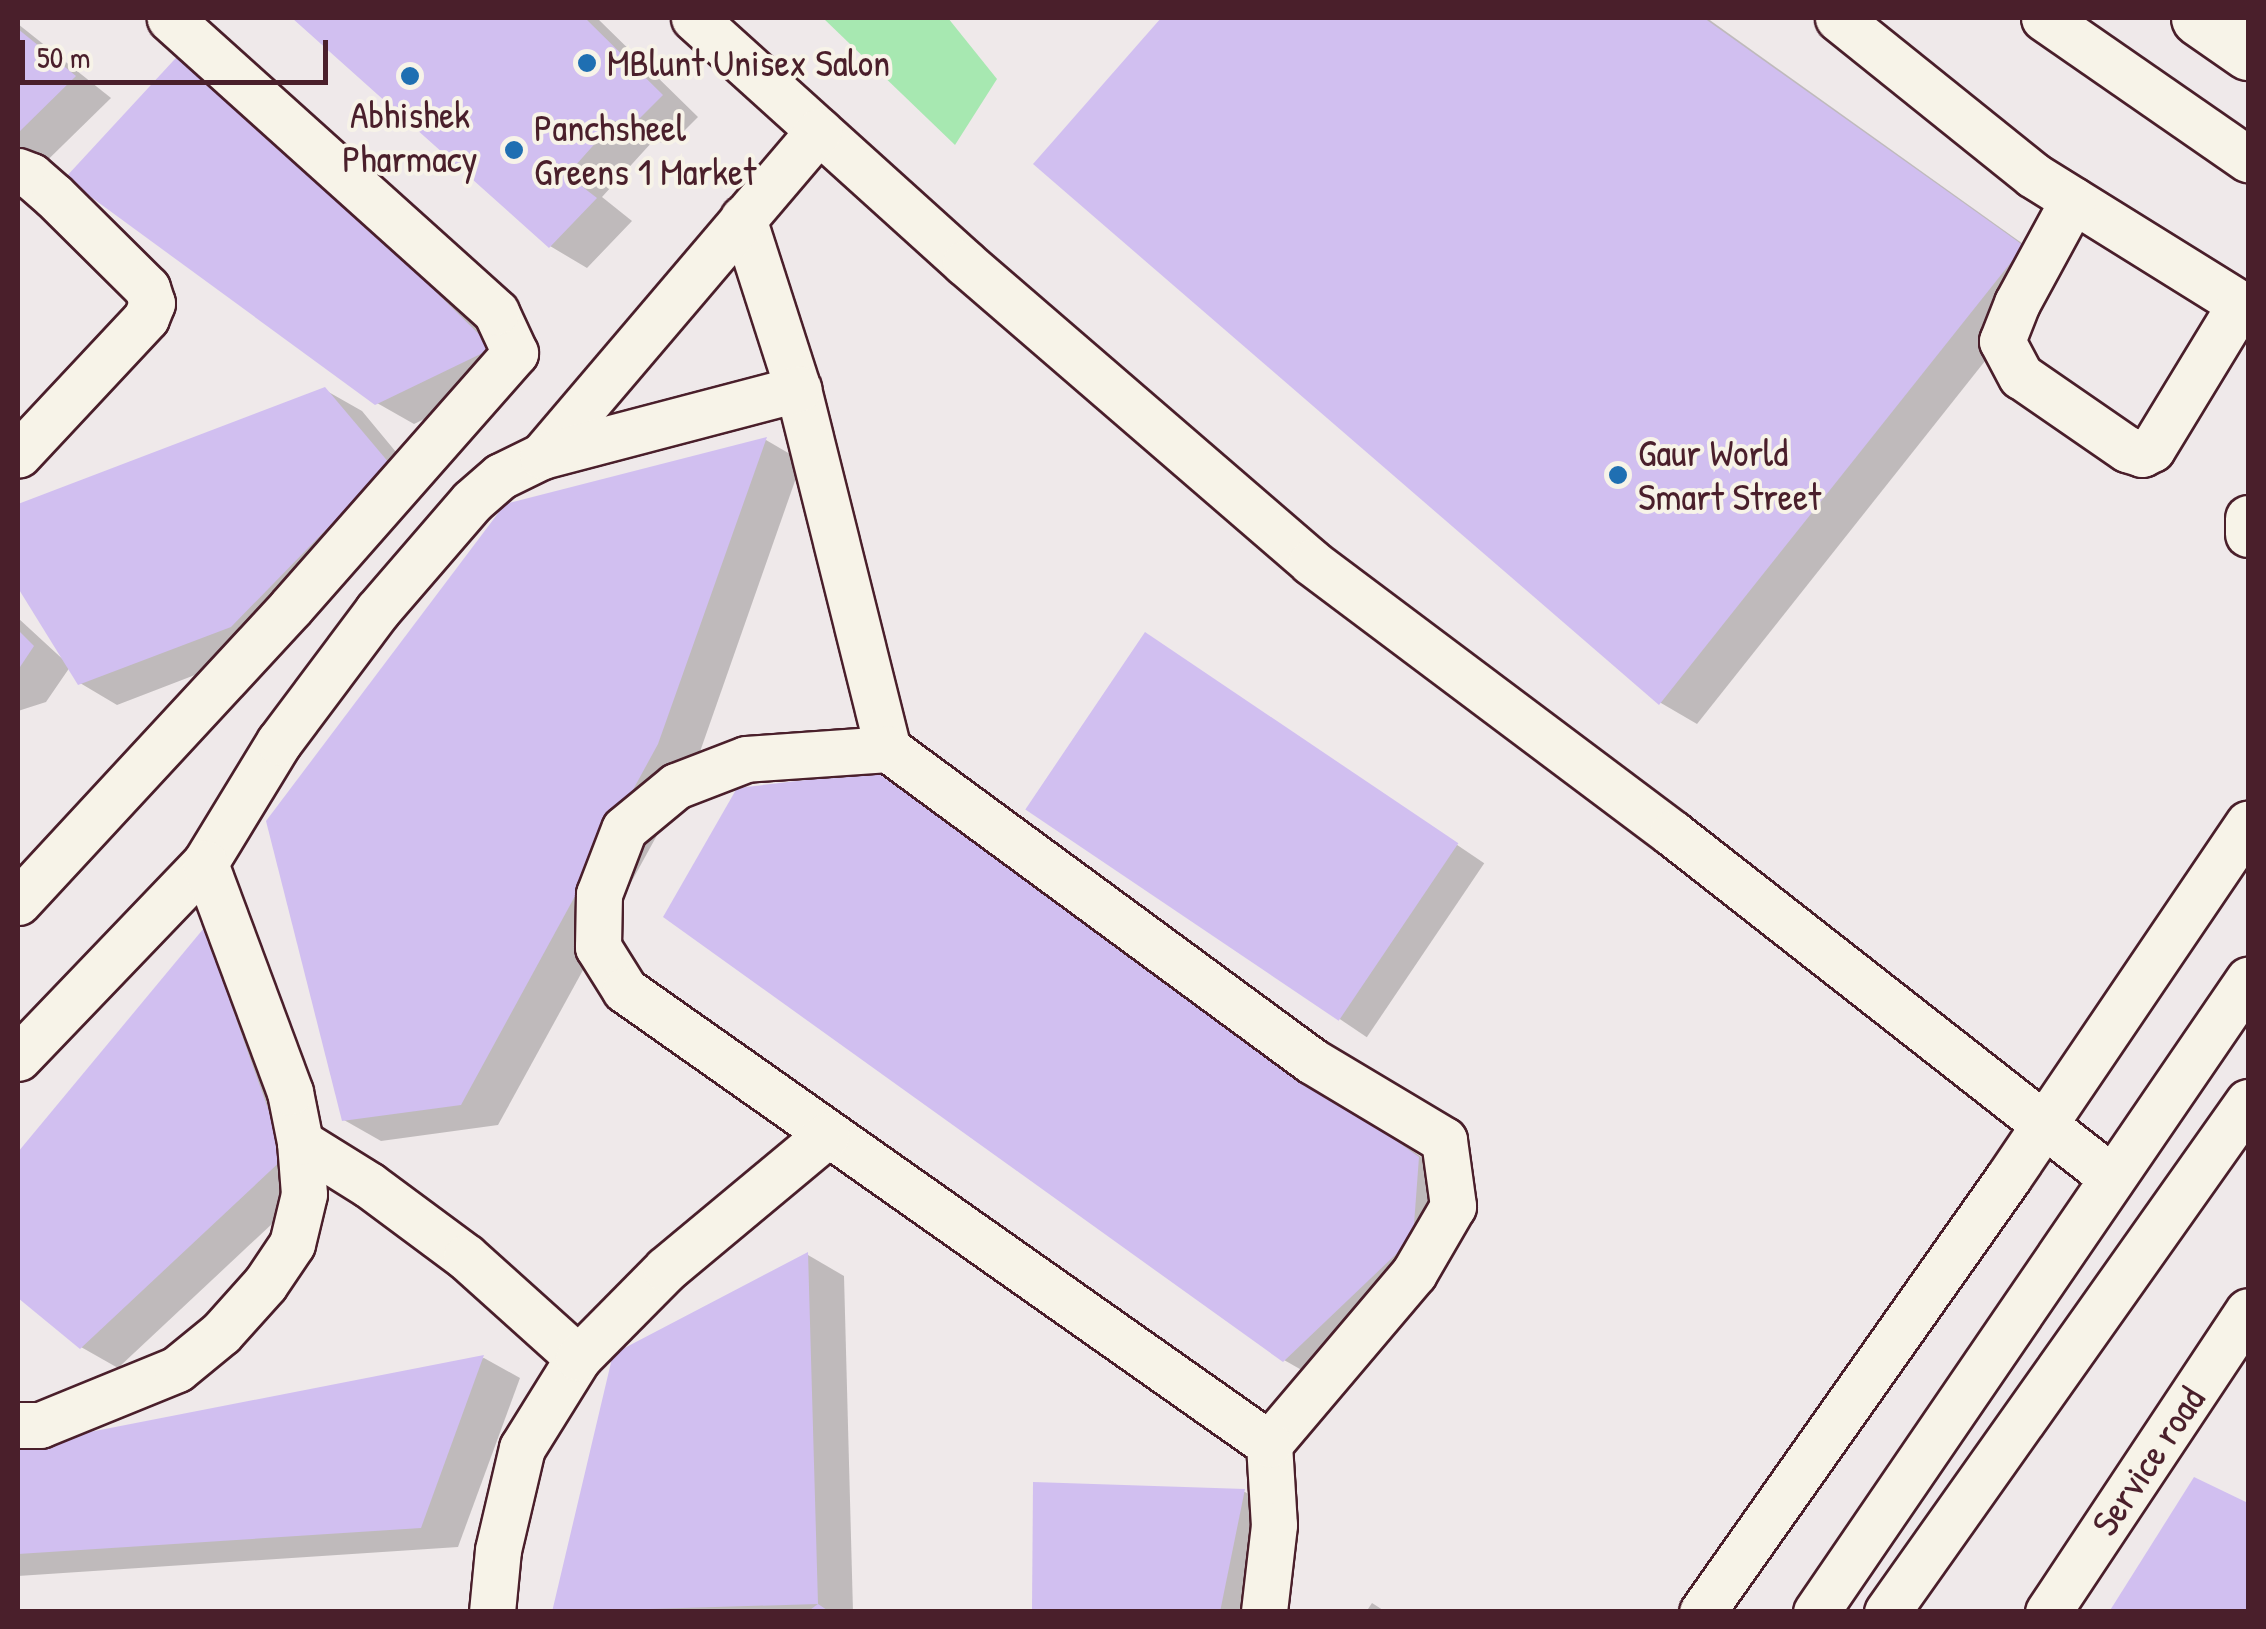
<!DOCTYPE html>
<style>
body{margin:0}
#map{position:relative;width:2266px;height:1629px;overflow:hidden;background:#efe9ea;font-family:"Patrick Hand",sans-serif}
div>[style]{position:absolute}
[style*='--x']{left:calc(var(--x)*1px);top:calc(var(--y)*1px);width:calc(var(--w)*1px);rotate:calc(var(--a)*1deg)}
.green>*{inset:0;background:#a7e8b1}
.shadow>*{inset:0;background:#0003;transform-origin:0 0}
.building>*{inset:0;background:#d1bff0;transform-origin:0 0}
.roads{filter:drop-shadow(2px 0 #4a1f2b) drop-shadow(-2px 0 #4a1f2b) drop-shadow(0 2px #4a1f2b) drop-shadow(0 -2px #4a1f2b)}
.minor>*{height:45px;margin:-22.5px;padding:0 22.5px;transform-origin:22.5px;border-radius:22.5px;background:#f7f3e8}
.major>*{height:55px;margin:-27.5px;padding:0 27.5px;transform-origin:27.5px;border-radius:27.5px;background:#f7f3e8}
.dots>*{width:28px;height:28px;translate:-50% -50%;box-sizing:border-box;border:5px solid #f7f3e8;border-radius:50%}
span{translate:-50% -50%;white-space:nowrap;text-align:center;line-height:1.15;-webkit-text-stroke:8px #f7f3e8;paint-order:stroke}
.poi-label{font-size:38px;color:#4a1f2b}
.left{translate:0 -50%;text-align:left}
.street-label{font-size:38px;color:#4a1f2b}
.frame{position:absolute;inset:0;border:20px solid #4a1f2b;pointer-events:none}
.scale{position:absolute;left:20px;top:40px;width:308px;height:45px;box-sizing:border-box;border:5px solid #4a1f2b;border-top:0;padding-left:12px;font-size:30px;line-height:35px;white-space:nowrap;color:#4a1f2b;-webkit-text-stroke:8px #f7f3e8;paint-order:stroke}
</style>
<div id="map">
<div class="green">
<div style="clip-path:polygon(823px 18px,948px 18px,997px 79px,955px 145px)"></div>
</div>
<div class="shadow">
<div style="clip-path:polygon(296px 18px,597px 18px,698px 117px,671px 144px,653px 141px,602px 197px,632px 221px,587px 268px,550px 246px)"></div>
<div style="clip-path:polygon(1164px 18px,1707px 18px,2058px 269px,1697px 724px,1661px 703px,1037px 164px)"></div>
<div style="clip-path:polygon(18px 24px,111px 98px,18px 189px)"></div>
<div style="clip-path:polygon(187px 50px,527px 369px,414px 424px,377px 403px)"></div>
<div style="clip-path:polygon(325px 390px,362px 411px,425px 487px,268px 647px,117px 705px,80px 683px,70px 667px,46px 702px,18px 711px,18px 618px,69px 665px,18px 583px,18px 506px)"></div>
<div style="clip-path:polygon(766px 440px,802px 461px,695px 766px,498px 1125px,381px 1141px,344px 1120px,506px 506px)"></div>
<div style="left:1146px;top:635px;width:408px;height:210px;rotate:34deg"></div>
<div style="clip-path:polygon(875px 775px,913px 797px,1455px 1181px,1449px 1259px,1321px 1381px,1284px 1360px)"></div>
<div style="clip-path:polygon(204px 931px,240px 952px,321px 1178px,118px 1368px,81px 1347px,18px 1295px,18px 1156px)"></div>
<div style="clip-path:polygon(808px 1255px,844px 1276px,853px 1612px,554px 1612px)"></div>
<div style="clip-path:polygon(484px 1358px,520px 1378px,458px 1547px,18px 1576px,18px 1449px)"></div>
<div style="clip-path:polygon(2195px 1481px,2248px 1506px,2248px 1612px,2112px 1612px)"></div>
<div style="clip-path:polygon(1035px 1485px,1245px 1492px,1281px 1513px,1261px 1612px,1035px 1612px)"></div>
<div style="clip-path:polygon(1372px 1603px,1386px 1612px,1366px 1612px)"></div>
</div>
<div class="building">
<div style="clip-path:polygon(292px 18px,585px 18px,663px 95px,634px 124px,615px 121px,567px 175px,597px 198px,549px 248px)"></div>
<div style="clip-path:polygon(1161px 18px,1704px 18px,2024px 246px,1659px 705px,1033px 164px)"></div>
<div style="clip-path:polygon(18px 29px,76px 76px,18px 133px)"></div>
<div style="clip-path:polygon(186px 47px,493px 348px,375px 405px,65px 178px)"></div>
<div style="clip-path:polygon(325px 387px,390px 464px,231px 627px,78px 685px,18px 588px,18px 504px)"></div>
<div style="clip-path:polygon(767px 437px,658px 744px,461px 1105px,342px 1121px,266px 821px,505px 504px)"></div>
<div style="clip-path:polygon(18px 630px,34px 646px,18px 670px)"></div>
<div style="left:1145px;top:632px;width:378px;height:214px;rotate:34deg"></div>
<div style="clip-path:polygon(876px 772px,1419px 1157px,1413px 1238px,1283px 1362px,663px 917px,737px 788px)"></div>
<div style="clip-path:polygon(204px 928px,285px 1157px,80px 1349px,18px 1298px,18px 1152px)"></div>
<div style="clip-path:polygon(808px 1252px,818px 1604px,830px 1612px,807px 1612px,818px 1604px,552px 1612px,613px 1354px)"></div>
<div style="clip-path:polygon(484px 1355px,421px 1528px,18px 1554px,18px 1446px)"></div>
<div style="clip-path:polygon(2194px 1477px,2248px 1503px,2248px 1612px,2109px 1612px)"></div>
<div style="clip-path:polygon(1033px 1482px,1245px 1489px,1220px 1612px,1032px 1612px)"></div>
</div>
<div class="roads">
<div class="minor">
<div style="--x:694;--y:18;--w:365;--a:42.1"></div>
<div style="--x:965;--y:263;--w:457;--a:40.8"></div>
<div style="--x:1311;--y:562;--w:451;--a:36.9"></div>
<div style="--x:1672;--y:833;--w:558;--a:38.08"></div>
<div style="--x:1838;--y:18;--w:250;--a:38.8"></div>
<div style="--x:2033;--y:175;--w:253;--a:31.9"></div>
<div style="--x:2044;--y:18;--w:248;--a:34.7"></div>
<div style="--x:18;--y:171;--w:14;--a:21"></div>
<div style="--x:31;--y:176;--w:30;--a:41"></div>
<div style="--x:54;--y:196;--w:131;--a:44.7"></div>
<div style="--x:147;--y:288;--w:16;--a:72"></div>
<div style="--x:152;--y:303;--w:16;--a:112"></div>
<div style="--x:146;--y:318;--w:187;--a:133.1"></div>
<div style="--x:2073;--y:200;--w:117;--a:118.5"></div>
<div style="--x:2017;--y:303;--w:41;--a:111.5"></div>
<div style="--x:2002;--y:341;--w:40;--a:62"></div>
<div style="--x:2021;--y:376;--w:129;--a:34.6"></div>
<div style="--x:2127;--y:449;--w:16;--a:18"></div>
<div style="--x:2142;--y:454;--w:11;--a:-27"></div>
<div style="--x:2152;--y:449;--w:170;--a:-58.7"></div>
<div style="--x:743;--y:218;--w:180;--a:72.2"></div>
<div style="--x:798;--y:389;--w:371;--a:76"></div>
<div style="--x:888;--y:749;--w:526;--a:36.35"></div>
<div style="--x:1312;--y:1061;--w:154;--a:30.9"></div>
<div style="--x:1444;--y:1140;--w:67;--a:82.2"></div>
<div style="--x:1453;--y:1206;--w:78;--a:120.2"></div>
<div style="--x:1414;--y:1273;--w:224;--a:130.3"></div>
<div style="--x:1269;--y:1444;--w:81;--a:86.5"></div>
<div style="--x:1274;--y:1525;--w:88;--a:96.6"></div>
<div style="--x:542;--y:456;--w:427;--a:-49.6"></div>
<div style="--x:2248;--y:518;--w:16;--a:90"></div>
<div style="--x:888;--y:749;--w:142;--a:176"></div>
<div style="--x:746;--y:759;--w:75;--a:158.9"></div>
<div style="--x:676;--y:786;--w:67;--a:140.4"></div>
<div style="--x:624;--y:829;--w:70;--a:111"></div>
<div style="--x:599;--y:894;--w:53;--a:91.1"></div>
<div style="--x:598;--y:947;--w:51;--a:57.9"></div>
<div style="--x:625;--y:990;--w:788;--a:35.18"></div>
<div style="--x:18;--y:902;--w:402;--a:-47.2"></div>
<div style="--x:291;--y:607;--w:339;--a:-48.6"></div>
<div style="--x:515;--y:353;--w:45;--a:-114.9"></div>
<div style="--x:496;--y:312;--w:439;--a:-138"></div>
<div style="--x:18;--y:1058;--w:270;--a:-46.2"></div>
<div style="--x:205;--y:863;--w:142;--a:-58.6"></div>
<div style="--x:279;--y:742;--w:164;--a:-53.2"></div>
<div style="--x:377;--y:611;--w:145;--a:-49.2"></div>
<div style="--x:472;--y:501;--w:38;--a:-41"></div>
<div style="--x:501;--y:476;--w:46;--a:-26"></div>
<div style="--x:542;--y:456;--w:265;--a:-14.7"></div>
<div style="--x:300;--y:1142;--w:81;--a:31.9"></div>
<div style="--x:369;--y:1185;--w:121;--a:36.6"></div>
<div style="--x:466;--y:1257;--w:151;--a:42"></div>
<div style="--x:18;--y:1425;--w:22;--a:0"></div>
<div style="--x:40;--y:1425;--w:148;--a:-22.2"></div>
<div style="--x:177;--y:1369;--w:57;--a:-39.3"></div>
<div style="--x:221;--y:1333;--w:66;--a:-48.1"></div>
<div style="--x:265;--y:1284;--w:48;--a:-56"></div>
<div style="--x:292;--y:1244;--w:51;--a:-76.5"></div>
<div style="--x:304;--y:1194;--w:52;--a:-94.4"></div>
<div style="--x:300;--y:1142;--w:51;--a:-101.3"></div>
<div style="--x:290;--y:1092;--w:244;--a:-110.4"></div>
<div style="--x:492;--y:1612;--w:62;--a:-84.5"></div>
<div style="--x:498;--y:1550;--w:105;--a:-76.8"></div>
<div style="--x:522;--y:1448;--w:106;--a:-58.1"></div>
<div style="--x:578;--y:1358;--w:125;--a:-45.3"></div>
<div style="--x:666;--y:1269;--w:209;--a:-39.8"></div>
<div style="--x:1702;--y:1612;--w:531;--a:-54.81"></div>
<div style="--x:2008;--y:1178;--w:428;--a:-55.9"></div>
<div style="--x:1816;--y:1612;--w:766;--a:-55.65"></div>
<div style="--x:1887;--y:1612;--w:625;--a:-54.71"></div>
<div style="--x:2048;--y:1612;--w:361;--a:-56.4"></div>
</div>
<div class="major">
<div style="--x:2199;--y:18;--w:60;--a:34.8"></div>
</div>
</div>
<div class="dots">
<div style="left:587px;top:63px;background:#1f6fb2"></div>
<div style="left:410px;top:76px;background:#1f6fb2"></div>
<div style="left:514px;top:150px;background:#1f6fb2"></div>
<div style="left:1618px;top:475px;background:#1f6fb2"></div>
</div>
<div class="poi-label">
<span class="left" style="left:607px;top:63px">MBlunt Unisex Salon</span>
<span style="left:410px;top:137px">Abhishek<br>Pharmacy</span>
<span class="left" style="left:534px;top:150px">Panchsheel<br>Greens 1 Market</span>
<span class="left" style="left:1638px;top:475px">Gaur World<br>Smart Street</span>
</div>
<div class="street-label">
<span style="left:2148px;top:1461px;rotate:-56deg">Service road</span>
</div>
<div class="frame"></div>
<div class="scale">50 m</div>
</div>
